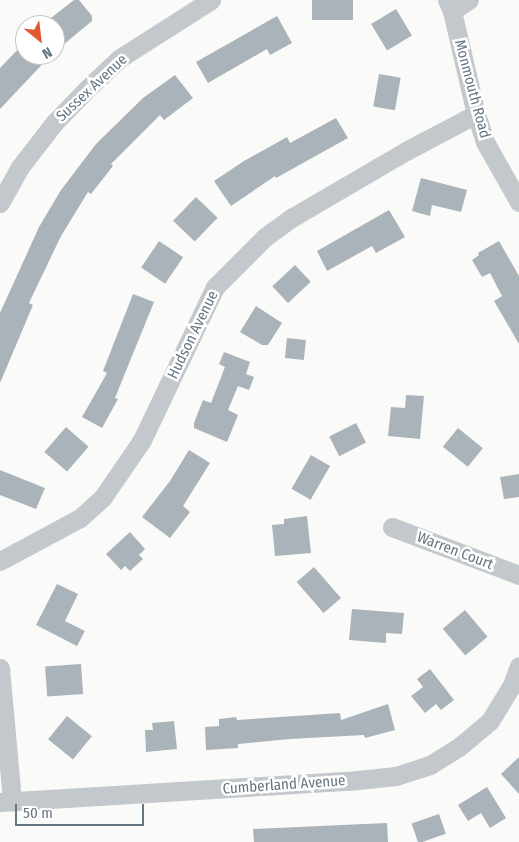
<!DOCTYPE html>
<style>
body{margin:0}
#map{position:relative;width:519px;height:842px;overflow:hidden;background:#fafaf8;font-family:"Fira Sans Condensed",sans-serif}
div>[style]{position:absolute}
[style*='--x']{left:calc(var(--x)*1px);top:calc(var(--y)*1px);width:calc(var(--w)*1px);rotate:calc(var(--a)*1deg)}
.building>*{inset:0;background:#aab3b9;transform-origin:0 0}
.minor>*{height:19px;margin:-9.5px;padding:0 9.5px;transform-origin:9.5px;border-radius:9.5px;background:#c3c8cc}
span{translate:-50% -50%;white-space:nowrap;text-align:center;line-height:1.15;-webkit-text-stroke:5px #fff;paint-order:stroke}
.street-label{font-size:15px;color:#657683}
.north{position:absolute;left:15px;top:15px;width:50px;height:50px;box-sizing:border-box;background:#fff;border:1px solid #c1c8cd;border-radius:50%;rotate:151deg;font-size:14px;font-weight:700;line-height:20px;text-align:center;color:#657683}
.north::after{content:'';display:block;margin:auto;width:18px;height:22px;background:#e4572e;clip-path:polygon(50% 0,100% 100%,50% 72%,0 100%)}
.scale{position:absolute;left:15px;top:804px;width:129px;height:22px;box-sizing:border-box;border:2px solid #657683;border-top:0;padding-left:6px;font-size:15px;line-height:18px;white-space:nowrap;color:#657683;-webkit-text-stroke:4px #fff;paint-order:stroke}
</style>
<div id="map">
<div class="building">
<div style="clip-path:polygon(74px 0,79px 0,92px 16px,92px 21px,63px 45px,55px 35px,55px 25px,42px 25px)"></div>
<div style="left:312px;top:0;width:41px;height:20px"></div>
<div style="left:396px;top:9px;width:31px;height:29px;rotate:59deg"></div>
<div style="clip-path:polygon(277px 16px,292px 43px,270px 55px,267px 49px,208px 83px,196px 62px)"></div>
<div style="clip-path:polygon(25px 42px,25px 55px,51px 55px,0 109px,0 68px)"></div>
<div style="left:379px;top:74px;width:22px;height:33px;rotate:10deg"></div>
<div style="clip-path:polygon(175px 75px,193px 98px,164px 120px,160px 115px,111px 164px,113px 166px,91px 194px,88px 192px,61px 236px,29px 303px,33px 305px,0 383px,0 313px,39px 227px,61px 190px,96px 144px,143px 98px)"></div>
<div style="clip-path:polygon(336px 118px,348px 138px,276px 178px,275px 176px,231px 206px,214px 181px,244px 161px,287px 137px,290px 143px)"></div>
<div style="clip-path:polygon(421px 178px,467px 190px,461px 212px,432px 205px,430px 216px,412px 211px)"></div>
<div style="left:196px;top:197px;width:30px;height:33px;rotate:44deg"></div>
<div style="clip-path:polygon(389px 210px,405px 237px,376px 253px,372px 246px,327px 271px,317px 251px)"></div>
<div style="left:159px;top:241px;width:29px;height:32px;rotate:34deg"></div>
<div style="clip-path:polygon(499px 241px,519px 276px,519px 344px,494px 301px,502px 296px,490px 273px,482px 277px,472px 260px,479px 255px,478px 253px)"></div>
<div style="left:295px;top:265px;width:23px;height:31px;rotate:47deg"></div>
<div style="clip-path:polygon(133px 294px,154px 302px,115px 398px,118px 399px,102px 428px,82px 417px,107px 373px,103px 371px)"></div>
<div style="clip-path:polygon(256px 306px,282px 323px,268px 345px,262px 345px,240px 332px)"></div>
<div style="left:287px;top:338px;width:19px;height:20px;rotate:6deg"></div>
<div style="clip-path:polygon(224px 352px,250px 362px,246px 374px,254px 377px,249px 390px,238px 386px,228px 410px,238px 415px,227px 442px,194px 428px,194px 423px,203px 400px,211px 403px,225px 367px,219px 364px)"></div>
<div style="clip-path:polygon(406px 395px,424px 396px,420px 439px,388px 436px,391px 407px,405px 408px)"></div>
<div style="left:356px;top:423px;width:22px;height:30px;rotate:63deg"></div>
<div style="left:66px;top:427px;width:30px;height:33px;rotate:41deg"></div>
<div style="left:458px;top:428px;width:32px;height:24px;rotate:39deg"></div>
<div style="clip-path:polygon(189px 450px,210px 463px,183px 506px,190px 512px,170px 538px,142px 517px,170px 481px)"></div>
<div style="left:311px;top:455px;width:22px;height:39px;rotate:30deg"></div>
<div style="clip-path:polygon(0 470px,45px 488px,36px 509px,0 495px)"></div>
<div style="clip-path:polygon(519px 474px,519px 497px,504px 499px,500px 477px)"></div>
<div style="clip-path:polygon(307px 516px,311px 553px,275px 556px,272px 525px,284px 524px,284px 519px)"></div>
<div style="clip-path:polygon(130px 532px,145px 549px,139px 555px,143px 559px,130px 571px,125px 566px,121px 570px,106px 554px)"></div>
<div style="left:314px;top:567px;width:41px;height:23px;rotate:49deg"></div>
<div style="clip-path:polygon(57px 584px,78px 594px,65px 621px,85px 631px,77px 646px,36px 625px)"></div>
<div style="clip-path:polygon(352px 609px,404px 613px,402px 634px,386px 633px,386px 643px,349px 640px)"></div>
<div style="left:465px;top:610px;width:35px;height:29px;rotate:50deg"></div>
<div style="left:81px;top:664px;width:30px;height:36px;rotate:86deg"></div>
<div style="clip-path:polygon(430px 669px,454px 700px,441px 710px,436px 704px,425px 713px,411px 696px,423px 687px,417px 679px)"></div>
<div style="clip-path:polygon(388px 704px,395px 730px,365px 738px,364px 735px,290px 739px,238px 744px,238px 748px,206px 750px,205px 727px,219px 726px,219px 719px,236px 717px,237px 720px,340px 713px,341px 720px)"></div>
<div style="left:67px;top:716px;width:32px;height:30px;rotate:39deg"></div>
<div style="clip-path:polygon(174px 721px,177px 749px,146px 752px,145px 730px,153px 730px,152px 723px)"></div>
<div style="clip-path:polygon(519px 757px,519px 794px,501px 774px)"></div>
<div style="clip-path:polygon(487px 787px,506px 818px,490px 828px,481px 813px,468px 821px,458px 805px)"></div>
<div style="left:439px;top:814px;width:21px;height:29px;rotate:71deg"></div>
<div style="clip-path:polygon(387px 823px,388px 842px,254px 842px,253px 829px)"></div>
</div>
<div class="minor">
<div style="--x:447;--y:0;--w:12;--a:66"></div>
<div style="--x:452;--y:11;--w:106;--a:76.9"></div>
<div style="--x:476;--y:114;--w:29;--a:72"></div>
<div style="--x:485;--y:142;--w:69;--a:60.5"></div>
<div style="--x:452;--y:11;--w:20;--a:-33"></div>
<div style="--x:0;--y:203;--w:41;--a:-60.9"></div>
<div style="--x:20;--y:167;--w:56;--a:-52.3"></div>
<div style="--x:54;--y:123;--w:50;--a:-45.8"></div>
<div style="--x:89;--y:87;--w:42;--a:-43.1"></div>
<div style="--x:120;--y:58;--w:108;--a:-32.5"></div>
<div style="--x:392;--y:527;--w:136;--a:20.7"></div>
<div style="--x:0;--y:561;--w:91;--a:-28.3"></div>
<div style="--x:80;--y:518;--w:31;--a:-42"></div>
<div style="--x:103;--y:497;--w:69;--a:-55.6"></div>
<div style="--x:142;--y:440;--w:170;--a:-64.5"></div>
<div style="--x:215;--y:287;--w:71;--a:-45"></div>
<div style="--x:265;--y:237;--w:34;--a:-36"></div>
<div style="--x:293;--y:217;--w:131;--a:-30.3"></div>
<div style="--x:406;--y:151;--w:79;--a:-27.9"></div>
<div style="--x:0;--y:668;--w:134;--a:84.8"></div>
<div style="--x:0;--y:802;--w:349;--a:-3.5"></div>
<div style="--x:348;--y:781;--w:48;--a:-5.9"></div>
<div style="--x:396;--y:776;--w:36;--a:-18"></div>
<div style="--x:430;--y:765;--w:34;--a:-32"></div>
<div style="--x:459;--y:747;--w:40;--a:-40"></div>
<div style="--x:490;--y:721;--w:42;--a:-58.6"></div>
<div style="--x:512;--y:685;--w:20;--a:-70"></div>
</div>
<div class="street-label">
<span style="left:92px;top:88px;rotate:-43deg">Sussex Avenue</span>
<span style="left:472px;top:89px;rotate:75deg">Monmouth Road</span>
<span style="left:193px;top:335px;rotate:-64deg">Hudson Avenue</span>
<span style="left:455px;top:551px;rotate:21deg">Warren Court</span>
<span style="left:284px;top:785px;rotate:-4deg">Cumberland Avenue</span>
</div>
<div class="north">N</div>
<div class="scale">50 m</div>
</div>
